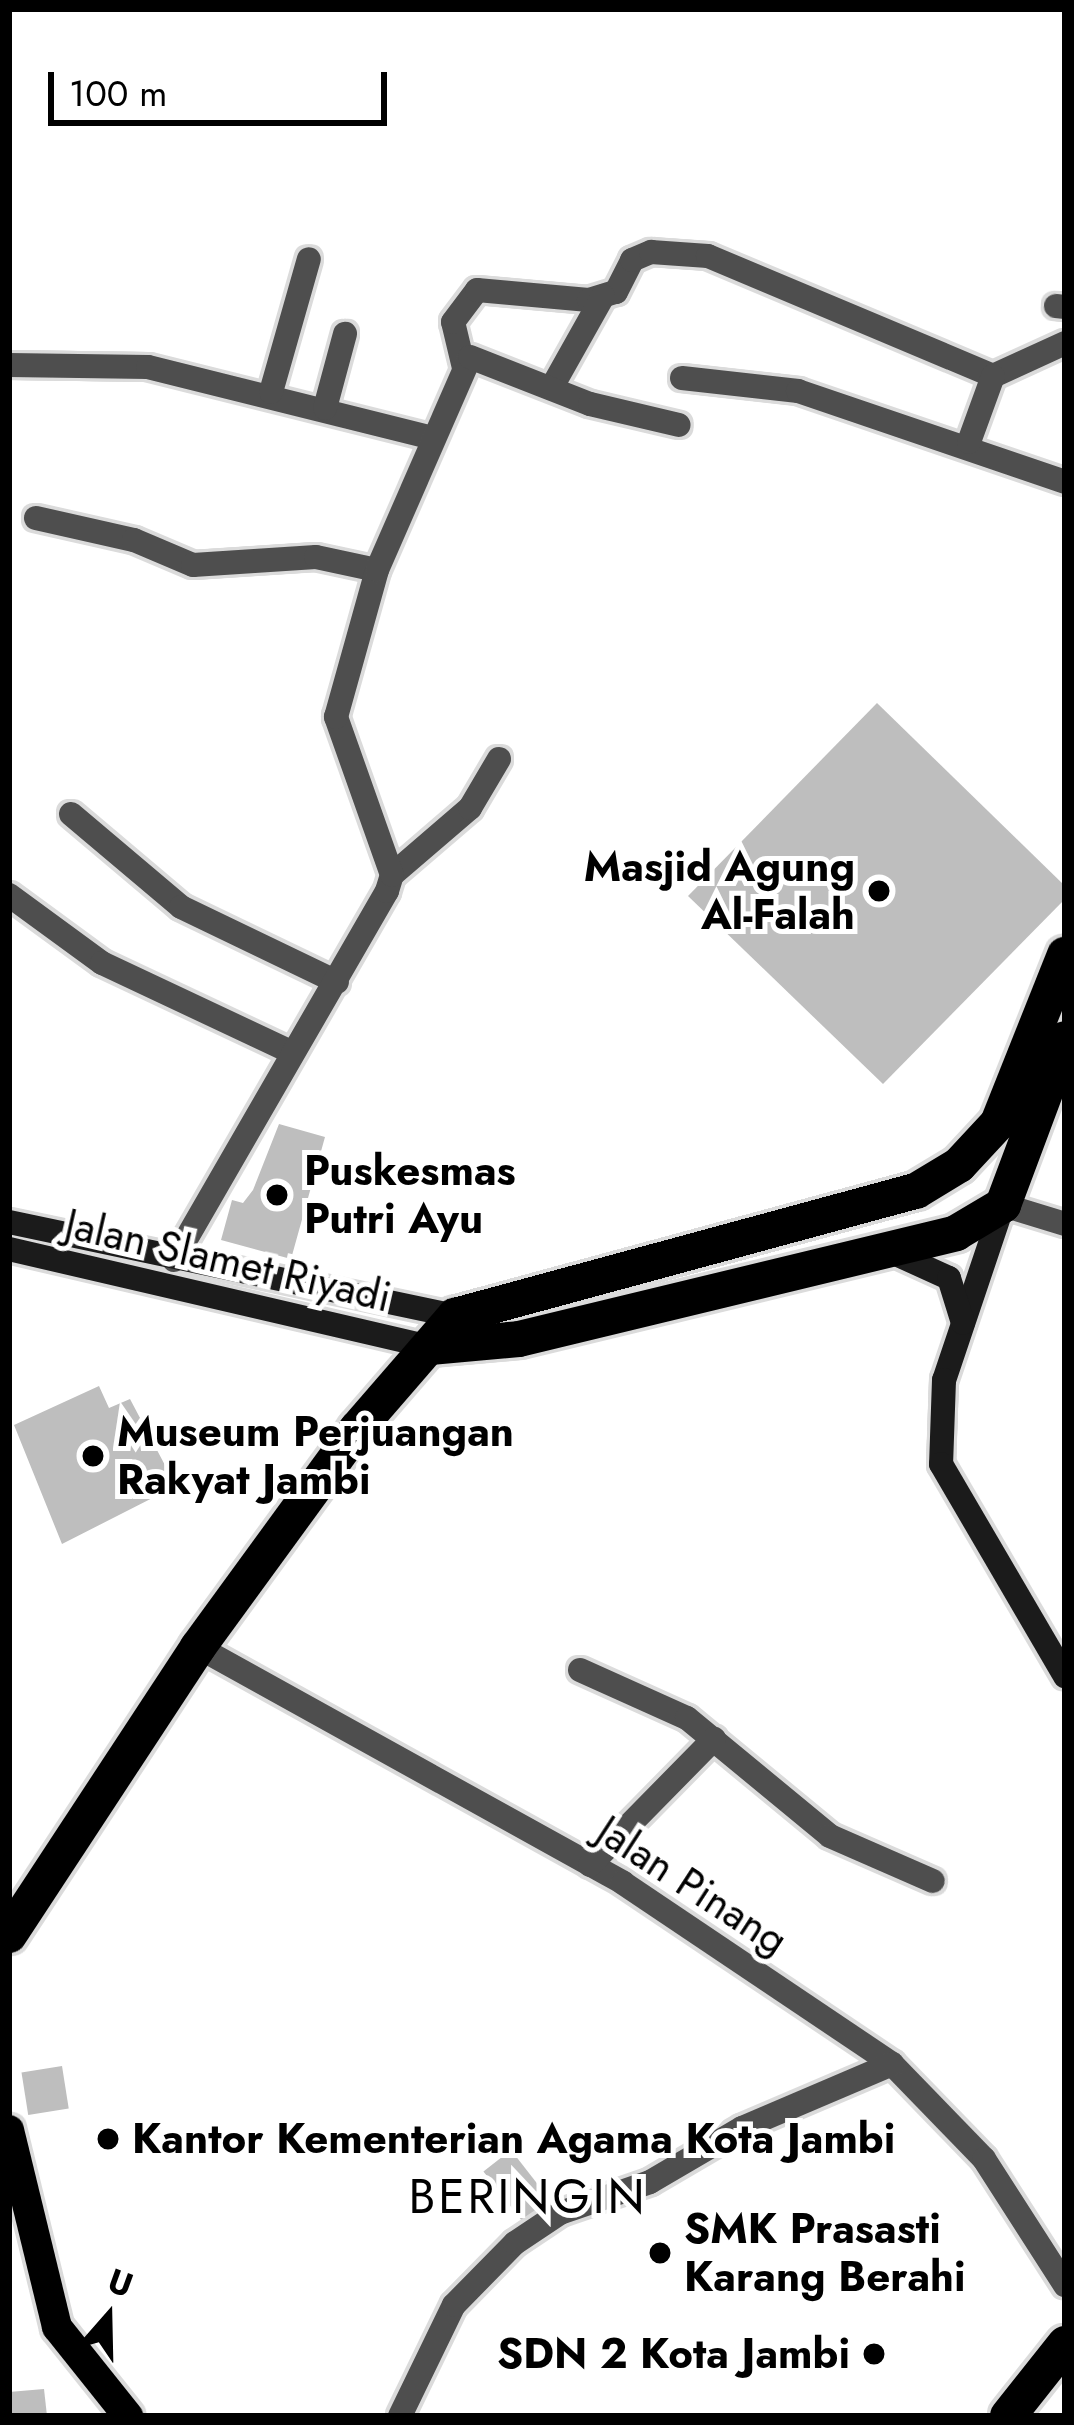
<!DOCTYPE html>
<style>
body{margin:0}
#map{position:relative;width:1074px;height:2425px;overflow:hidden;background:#fff;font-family:Jost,sans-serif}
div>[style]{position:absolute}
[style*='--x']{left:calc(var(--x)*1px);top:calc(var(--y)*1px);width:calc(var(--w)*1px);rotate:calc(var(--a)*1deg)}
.building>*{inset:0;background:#bebebe;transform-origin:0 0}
.roads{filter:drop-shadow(3px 0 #dbdbdb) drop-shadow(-3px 0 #dbdbdb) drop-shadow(0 3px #dbdbdb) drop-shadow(0 -3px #dbdbdb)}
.street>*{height:24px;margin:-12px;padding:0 12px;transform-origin:12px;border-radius:12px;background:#4e4e4e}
.secondary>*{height:24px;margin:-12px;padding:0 12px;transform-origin:12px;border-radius:12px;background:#1b1b1b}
.primary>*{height:30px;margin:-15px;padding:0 15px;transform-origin:15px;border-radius:15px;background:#000}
.highway>*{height:36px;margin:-18px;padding:0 18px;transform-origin:18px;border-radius:18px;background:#000}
.dots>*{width:33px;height:33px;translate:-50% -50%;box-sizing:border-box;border:6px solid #fff;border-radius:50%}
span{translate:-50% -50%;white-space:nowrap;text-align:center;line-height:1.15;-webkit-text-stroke:10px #fff;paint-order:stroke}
.poi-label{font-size:42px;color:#000;font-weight:700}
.right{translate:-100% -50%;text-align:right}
.left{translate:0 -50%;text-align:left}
.street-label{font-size:42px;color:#000}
.quarter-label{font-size:48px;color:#000;letter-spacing:3px}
.frame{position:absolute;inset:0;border:12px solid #000;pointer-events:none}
.north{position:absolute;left:48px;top:2257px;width:120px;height:120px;-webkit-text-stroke:9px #fff;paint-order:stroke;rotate:20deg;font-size:33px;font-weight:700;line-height:48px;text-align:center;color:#000}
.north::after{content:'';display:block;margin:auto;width:42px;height:54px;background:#000;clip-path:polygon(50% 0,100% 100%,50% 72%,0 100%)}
.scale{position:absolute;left:48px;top:72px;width:339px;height:54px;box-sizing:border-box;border:6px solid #000;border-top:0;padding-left:15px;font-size:36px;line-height:42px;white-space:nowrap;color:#000;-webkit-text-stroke:9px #fff;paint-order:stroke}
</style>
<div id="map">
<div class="building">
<div style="clip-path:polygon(877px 703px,1065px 886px,1065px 899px,883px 1084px,688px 896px)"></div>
<div style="clip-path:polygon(279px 1124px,325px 1137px,291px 1259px,221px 1240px,232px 1200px,243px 1203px,253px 1190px)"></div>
<div style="clip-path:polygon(99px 1386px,109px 1408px,130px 1399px,176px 1486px,62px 1544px,14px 1425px)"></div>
<div style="left:62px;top:2066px;width:43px;height:41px;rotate:81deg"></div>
<div style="left:511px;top:2150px;width:63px;height:35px;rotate:52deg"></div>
<div style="clip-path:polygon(44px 2389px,47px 2416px,9px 2416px,9px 2392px)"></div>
</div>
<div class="roads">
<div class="street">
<div style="--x:1056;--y:306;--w:9;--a:6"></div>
<div style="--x:9;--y:365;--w:139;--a:0.8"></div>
<div style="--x:148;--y:367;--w:293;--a:14"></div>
<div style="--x:464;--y:368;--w:47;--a:-103.4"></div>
<div style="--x:453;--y:322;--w:40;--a:-53"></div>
<div style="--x:477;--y:290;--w:112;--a:5.1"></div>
<div style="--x:589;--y:300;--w:28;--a:-17"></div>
<div style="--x:616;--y:292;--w:36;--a:-63"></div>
<div style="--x:632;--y:260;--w:21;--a:-23"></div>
<div style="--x:651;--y:252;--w:57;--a:4"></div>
<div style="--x:708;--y:256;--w:309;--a:22.8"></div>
<div style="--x:993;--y:376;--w:79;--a:-24.6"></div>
<div style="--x:682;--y:378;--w:117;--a:6.4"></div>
<div style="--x:798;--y:391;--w:282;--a:18.8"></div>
<div style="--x:552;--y:387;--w:104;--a:-60.7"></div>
<div style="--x:271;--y:392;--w:138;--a:-74.1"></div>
<div style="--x:325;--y:408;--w:77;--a:-74.9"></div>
<div style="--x:969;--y:442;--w:70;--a:-70"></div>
<div style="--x:36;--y:518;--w:100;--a:12.7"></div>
<div style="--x:134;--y:540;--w:64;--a:23"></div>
<div style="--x:193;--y:565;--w:123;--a:-3.7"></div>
<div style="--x:316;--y:557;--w:62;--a:12"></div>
<div style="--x:71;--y:814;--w:144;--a:40.2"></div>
<div style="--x:181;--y:907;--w:173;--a:25.7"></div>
<div style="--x:392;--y:875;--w:103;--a:-40.7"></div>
<div style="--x:470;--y:808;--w:57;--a:-59.4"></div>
<div style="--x:9;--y:895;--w:115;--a:36.2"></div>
<div style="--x:102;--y:963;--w:209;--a:25.2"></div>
<div style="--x:1003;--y:1205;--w:65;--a:17"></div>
<div style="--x:174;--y:1260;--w:426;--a:-60"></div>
<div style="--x:387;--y:891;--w:17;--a:-73"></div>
<div style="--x:392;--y:875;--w:168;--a:-109.5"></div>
<div style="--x:336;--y:717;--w:153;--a:-74.4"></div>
<div style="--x:377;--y:570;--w:232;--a:-66.4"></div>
<div style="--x:470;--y:357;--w:129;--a:21.4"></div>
<div style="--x:590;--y:404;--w:91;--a:13.3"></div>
<div style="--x:198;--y:1647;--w:486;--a:29"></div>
<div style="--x:623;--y:1883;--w:324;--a:33.9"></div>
<div style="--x:892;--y:2064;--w:132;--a:45.9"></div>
<div style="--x:984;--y:2159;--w:150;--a:57.3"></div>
<div style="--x:580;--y:1670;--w:117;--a:24.2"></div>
<div style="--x:687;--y:1718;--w:185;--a:39.5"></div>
<div style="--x:830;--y:1836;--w:112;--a:23.6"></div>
<div style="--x:590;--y:1865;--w:177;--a:-45.5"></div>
<div style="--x:400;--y:2416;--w:123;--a:-64.1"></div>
<div style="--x:454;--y:2305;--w:87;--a:-45.5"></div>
<div style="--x:515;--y:2243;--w:54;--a:-33.7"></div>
<div style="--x:560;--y:2213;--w:95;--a:-19"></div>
<div style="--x:650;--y:2182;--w:107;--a:-30.4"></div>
<div style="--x:742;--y:2128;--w:163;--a:-23.1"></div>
</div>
<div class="secondary">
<div style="--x:1003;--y:1205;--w:185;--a:108.6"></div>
<div style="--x:944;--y:1380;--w:84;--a:92"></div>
<div style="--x:941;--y:1464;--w:246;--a:59.7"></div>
<div style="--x:9;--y:1222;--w:456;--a:11.9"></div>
<div style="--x:9;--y:1249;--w:432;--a:13.1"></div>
<div style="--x:896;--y:1254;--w:58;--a:24.4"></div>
<div style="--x:949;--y:1278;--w:47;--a:72.7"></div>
</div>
<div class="primary">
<div style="--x:9;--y:2130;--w:203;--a:76.3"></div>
<div style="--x:57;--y:2327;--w:114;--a:51.4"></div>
</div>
<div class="highway">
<div style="--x:430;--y:1347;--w:89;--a:-5.1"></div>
<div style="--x:519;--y:1339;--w:450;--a:-13.6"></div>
<div style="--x:956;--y:1233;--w:55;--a:-30.8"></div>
<div style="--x:1003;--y:1205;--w:177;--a:-69.5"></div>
<div style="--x:9;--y:1935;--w:344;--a:-56.7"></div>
<div style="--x:198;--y:1647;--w:270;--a:-53.9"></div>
<div style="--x:357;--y:1429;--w:150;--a:-49.1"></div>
<div style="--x:455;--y:1316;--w:478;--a:-15.2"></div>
<div style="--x:916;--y:1191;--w:50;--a:-31.2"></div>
<div style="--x:959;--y:1165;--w:57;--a:-47.1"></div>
<div style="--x:998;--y:1123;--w:181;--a:-68.3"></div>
<div style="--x:1008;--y:2416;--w:92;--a:-51.6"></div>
</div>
</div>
<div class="dots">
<div style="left:879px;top:891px;background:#000"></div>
<div style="left:277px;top:1195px;background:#000"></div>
<div style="left:93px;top:1456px;background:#000"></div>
<div style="left:108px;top:2139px;background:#000"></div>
<div style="left:660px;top:2253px;background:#000"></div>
<div style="left:874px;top:2354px;background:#000"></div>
</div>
<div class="poi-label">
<span class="right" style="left:855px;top:891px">Masjid Agung<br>Al-Falah</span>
<span class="left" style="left:304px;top:1195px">Puskesmas<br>Putri Ayu</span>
<span class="left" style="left:117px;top:1456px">Museum Perjuangan<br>Rakyat Jambi</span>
<span class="left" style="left:132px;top:2139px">Kantor Kementerian Agama Kota Jambi</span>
<span class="left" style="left:684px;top:2253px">SMK Prasasti<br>Karang Berahi</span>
<span class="right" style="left:850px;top:2354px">SDN 2 Kota Jambi</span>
</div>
<div class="street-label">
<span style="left:228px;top:1261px;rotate:13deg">Jalan Slamet Riyadi</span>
<span style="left:692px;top:1886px;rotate:33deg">Jalan Pinang</span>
</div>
<div class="quarter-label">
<span style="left:528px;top:2197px">BERINGIN</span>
</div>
<div class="frame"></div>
<div class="north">U</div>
<div class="scale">100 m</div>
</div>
